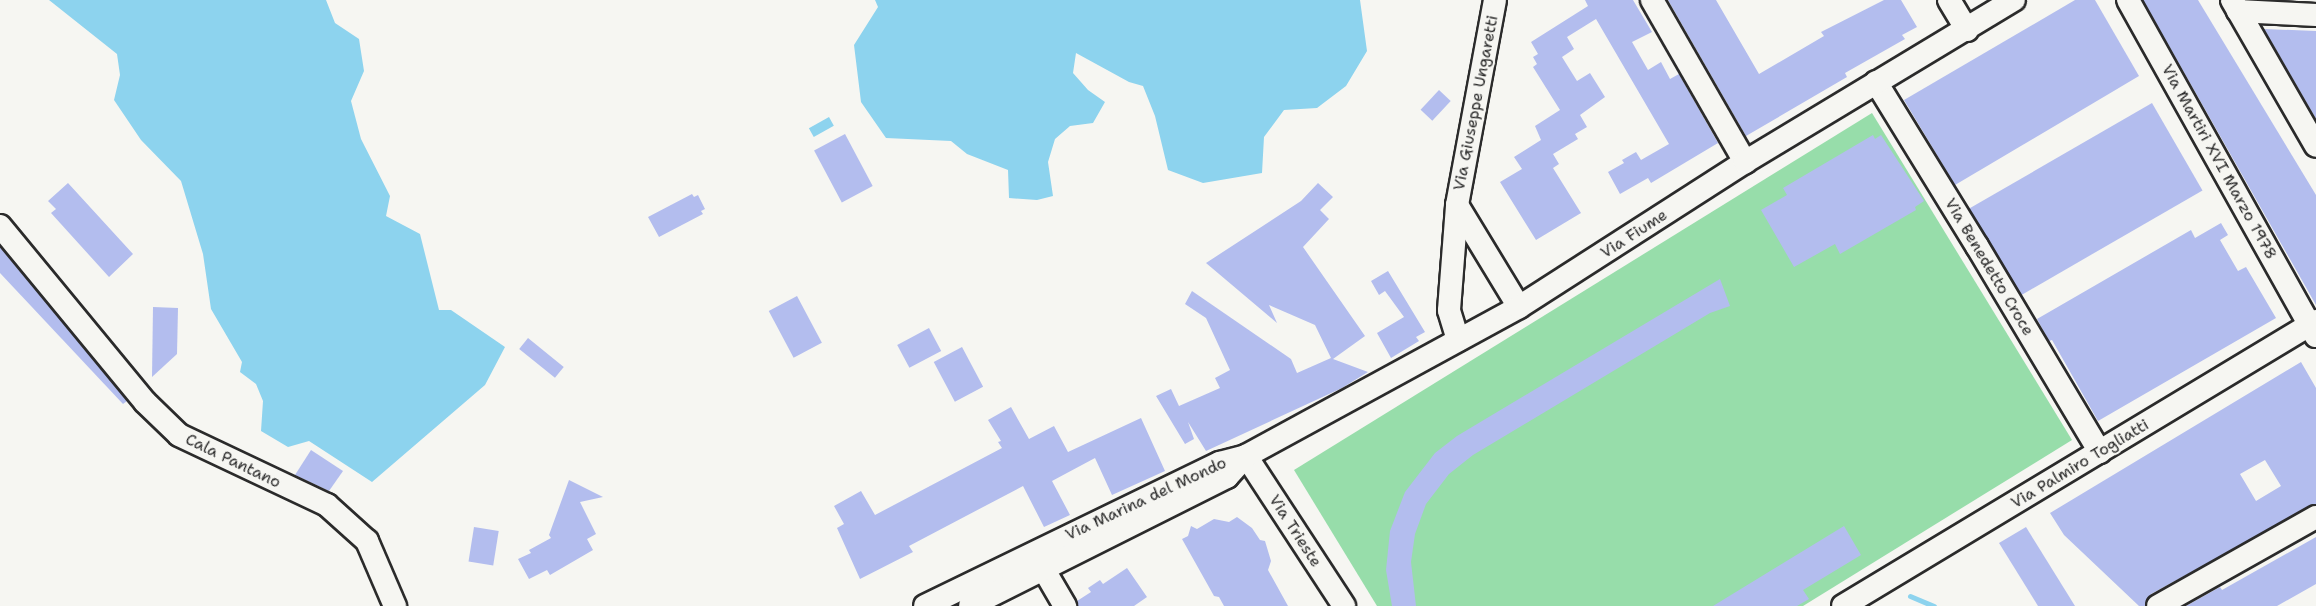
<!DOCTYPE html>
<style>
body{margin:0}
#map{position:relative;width:2316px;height:606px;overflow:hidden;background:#f6f6f2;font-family:"Shantell Sans",sans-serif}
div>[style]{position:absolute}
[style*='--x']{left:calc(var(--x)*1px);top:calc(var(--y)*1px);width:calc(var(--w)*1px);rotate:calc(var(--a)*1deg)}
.green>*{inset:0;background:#97ddaa}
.water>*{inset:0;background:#8dd3ee;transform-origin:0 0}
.stream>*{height:5px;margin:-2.5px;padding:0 2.5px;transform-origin:2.5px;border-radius:2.5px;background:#8dd3ee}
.building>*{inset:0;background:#b3bdee;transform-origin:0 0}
.roads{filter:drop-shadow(2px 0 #2b2b2b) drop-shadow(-2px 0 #2b2b2b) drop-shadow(0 2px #2b2b2b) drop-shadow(0 -2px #2b2b2b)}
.minor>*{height:22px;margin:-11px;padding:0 11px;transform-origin:11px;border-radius:11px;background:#f6f6f2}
span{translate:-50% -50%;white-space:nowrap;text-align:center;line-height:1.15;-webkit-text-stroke:4.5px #f6f6f2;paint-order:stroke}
.street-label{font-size:16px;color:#2b2b2b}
</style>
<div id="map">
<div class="green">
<div style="clip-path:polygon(1872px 113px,2072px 440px,1803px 606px,1377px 606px,1294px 470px)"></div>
</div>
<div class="water">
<div style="clip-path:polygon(49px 0,326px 0,335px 23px,359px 39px,364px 71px,351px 101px,361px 139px,390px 196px,386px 216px,420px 234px,439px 310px,451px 310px,505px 347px,485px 385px,372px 482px,309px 441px,288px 447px,261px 431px,263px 401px,256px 384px,240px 372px,242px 362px,211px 309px,203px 254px,181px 181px,141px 140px,114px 100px,120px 75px,117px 54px)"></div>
<div style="clip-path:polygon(875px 0,1360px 0,1367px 51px,1346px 86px,1317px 108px,1284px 110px,1264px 137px,1262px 173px,1203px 183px,1168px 170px,1155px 116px,1143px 86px,1129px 82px,1076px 53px,1073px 73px,1088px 90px,1105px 102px,1093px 123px,1070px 126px,1055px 139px,1048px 162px,1053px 196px,1037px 200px,1009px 198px,1008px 170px,967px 154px,951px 141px,886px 138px,861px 102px,854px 45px,878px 7px)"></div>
<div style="left:829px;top:117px;width:10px;height:23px;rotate:61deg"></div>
</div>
<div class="stream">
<div style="--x:1910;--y:596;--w:26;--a:23"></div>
</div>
<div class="building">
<div style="clip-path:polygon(1585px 0,1633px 0,1652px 32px,1632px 42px,1648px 70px,1661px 62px,1670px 79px,1679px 74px,1718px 143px,1651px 183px,1648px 178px,1620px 194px,1608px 172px,1624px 163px,1622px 160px,1636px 152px,1641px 160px,1669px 144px,1596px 19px,1567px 37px,1574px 49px,1562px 57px,1577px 81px,1590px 73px,1605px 97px,1580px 115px,1587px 127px,1575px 134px,1578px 139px,1553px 154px,1559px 164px,1553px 168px,1581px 213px,1536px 240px,1500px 182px,1522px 169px,1514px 157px,1541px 140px,1535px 126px,1560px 110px,1533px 67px,1537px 64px,1533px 57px,1538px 54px,1531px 42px,1588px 6px)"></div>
<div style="clip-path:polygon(1668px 0,1716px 0,1759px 74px,1824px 36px,1821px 32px,1884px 0,1901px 0,1917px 27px,1902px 35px,1905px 39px,1845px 73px,1847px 77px,1746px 136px)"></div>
<div style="clip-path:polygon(2075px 0,2095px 0,2139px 76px,1955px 185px,1904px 100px)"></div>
<div style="clip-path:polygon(2143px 0,2198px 0,2316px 195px,2316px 305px)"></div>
<div style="clip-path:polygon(2264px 29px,2316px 31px,2316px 119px)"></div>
<div style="left:1439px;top:90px;width:16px;height:27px;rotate:43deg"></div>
<div style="left:2152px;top:103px;width:101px;height:211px;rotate:60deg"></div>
<div style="left:845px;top:134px;width:59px;height:35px;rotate:62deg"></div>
<div style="clip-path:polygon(1873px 135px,1875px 139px,1881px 135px,1924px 201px,1915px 207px,1916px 210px,1840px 254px,1835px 244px,1794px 267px,1761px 210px,1787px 195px,1783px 188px)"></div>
<div style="clip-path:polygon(68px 183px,133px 254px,109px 277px,51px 213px,56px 209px,48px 201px)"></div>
<div style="clip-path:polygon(1318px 183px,1333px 197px,1320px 210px,1329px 219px,1303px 247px,1365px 336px,1333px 359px,1368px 372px,1342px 388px,1206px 451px,1188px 422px,1194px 439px,1185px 444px,1156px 396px,1171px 389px,1179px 406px,1220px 388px,1215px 378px,1230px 370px,1206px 318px,1185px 304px,1192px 291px,1291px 359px,1297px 373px,1331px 358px,1315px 325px,1269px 305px,1277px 323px,1206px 263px,1301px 201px)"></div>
<div style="clip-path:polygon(692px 194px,694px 197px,698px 195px,705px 209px,701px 211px,703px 214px,659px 237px,648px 217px)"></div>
<div style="clip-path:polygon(2221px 223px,2228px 235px,2220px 240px,2238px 271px,2246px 267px,2276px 318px,2098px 421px,2052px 340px,2049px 341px,2037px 319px,2191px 230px,2195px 238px)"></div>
<div style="clip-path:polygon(0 247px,127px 401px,123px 404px,0 273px)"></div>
<div style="clip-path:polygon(1388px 271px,1425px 332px,1416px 337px,1419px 341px,1391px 358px,1377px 333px,1404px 317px,1385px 291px,1379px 295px,1371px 281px)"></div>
<div style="clip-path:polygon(1720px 279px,1730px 306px,1710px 313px,1473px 455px,1449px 474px,1426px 504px,1415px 534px,1411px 562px,1416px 606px,1392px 606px,1386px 570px,1390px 531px,1405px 492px,1435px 453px,1457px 436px)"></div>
<div style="left:797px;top:296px;width:53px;height:32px;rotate:62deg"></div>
<div style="clip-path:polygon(153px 307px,178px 308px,177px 354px,152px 377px)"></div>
<div style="left:929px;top:328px;width:26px;height:36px;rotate:62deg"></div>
<div style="left:528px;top:338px;width:46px;height:14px;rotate:39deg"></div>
<div style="left:962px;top:347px;width:45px;height:32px;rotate:62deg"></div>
<div style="clip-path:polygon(evenodd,2301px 362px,2316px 388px,2316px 504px,2151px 594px,2145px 606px,2139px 606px,2064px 535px,2050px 513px,2301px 362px,2265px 460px,2281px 486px,2256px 501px,2240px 474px,2265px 460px)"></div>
<div style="clip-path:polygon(1011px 407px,1029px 439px,1054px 426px,1068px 452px,1141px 418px,1165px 471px,1112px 495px,1095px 458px,1052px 481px,1070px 515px,1044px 527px,1023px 486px,909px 546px,913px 552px,860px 579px,837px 528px,844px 524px,834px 506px,861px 491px,875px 515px,1002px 448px,998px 442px,1001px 441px,988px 420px)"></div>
<div style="clip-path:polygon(311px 450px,343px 471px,329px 491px,295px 475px)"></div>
<div style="clip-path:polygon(569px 480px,603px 497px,580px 502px,596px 534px,587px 539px,593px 550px,550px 575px,547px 570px,529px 579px,518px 559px,531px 553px,529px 550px,551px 538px,549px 535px)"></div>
<div style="clip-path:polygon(1237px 517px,1252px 528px,1260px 540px,1265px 541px,1271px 561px,1268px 570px,1288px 606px,1224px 606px,1219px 597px,1214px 596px,1182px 539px,1188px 536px,1191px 526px,1197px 529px,1214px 519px,1229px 522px)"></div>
<div style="clip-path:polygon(1844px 526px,1861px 555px,1803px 590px,1809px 599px,1797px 606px,1713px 606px)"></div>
<div style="left:474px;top:527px;width:25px;height:35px;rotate:9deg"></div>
<div style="clip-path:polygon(2026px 527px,2075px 606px,2038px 606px,1999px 543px)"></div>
<div style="clip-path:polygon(2316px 537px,2316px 584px,2277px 606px,2186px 606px,2220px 587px,2222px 590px)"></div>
<div style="clip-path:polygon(1127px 568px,1147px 597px,1134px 606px,1078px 606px,1077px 601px,1091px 592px,1088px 588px,1100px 580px,1103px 584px)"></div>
</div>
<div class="roads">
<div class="minor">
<div style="--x:1652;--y:0;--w:187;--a:60.1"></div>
<div style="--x:1949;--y:0;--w:35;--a:59"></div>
<div style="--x:2128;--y:0;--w:385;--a:60.8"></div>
<div style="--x:2232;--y:0;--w:168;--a:60.1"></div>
<div style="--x:2238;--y:11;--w:78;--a:2.9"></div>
<div style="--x:1876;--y:82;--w:193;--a:58.4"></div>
<div style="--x:1977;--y:246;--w:240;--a:59.2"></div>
<div style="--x:1457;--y:205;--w:119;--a:58.7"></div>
<div style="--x:0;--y:226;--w:228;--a:50.5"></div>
<div style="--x:145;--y:402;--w:47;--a:44.1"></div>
<div style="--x:179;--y:435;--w:164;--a:25.3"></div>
<div style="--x:327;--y:505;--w:54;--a:42"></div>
<div style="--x:367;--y:541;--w:71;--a:66.7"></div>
<div style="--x:1458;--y:340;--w:31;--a:-107"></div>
<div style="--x:1449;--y:310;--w:105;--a:-85.6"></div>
<div style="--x:1457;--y:205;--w:208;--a:-79.5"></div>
<div style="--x:1246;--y:456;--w:179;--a:56.8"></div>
<div style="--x:1037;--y:558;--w:56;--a:59.7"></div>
<div style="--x:925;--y:606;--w:328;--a:-25.9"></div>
<div style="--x:1220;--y:463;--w:27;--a:-15"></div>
<div style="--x:1246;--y:456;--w:311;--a:-28.6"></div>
<div style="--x:1519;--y:307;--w:269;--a:-32.7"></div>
<div style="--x:1745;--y:162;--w:314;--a:-31.1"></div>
<div style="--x:970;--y:606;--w:288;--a:-26.7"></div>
<div style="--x:1227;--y:477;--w:28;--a:-48"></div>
<div style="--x:1843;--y:606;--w:552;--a:-31.07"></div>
<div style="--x:2158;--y:606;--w:181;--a:-29.4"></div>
</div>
</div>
<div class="street-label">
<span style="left:1476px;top:103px;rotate:-79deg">Via Giuseppe Ungaretti</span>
<span style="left:2219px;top:162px;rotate:61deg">Via Martiri XVI Marzo 1978</span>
<span style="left:1634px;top:234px;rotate:-33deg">Via Fiume</span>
<span style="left:1989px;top:267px;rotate:59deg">Via Benedetto Croce</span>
<span style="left:233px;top:461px;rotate:26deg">Cala Pantano</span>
<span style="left:2080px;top:464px;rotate:-31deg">Via Palmiro Togliatti</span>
<span style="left:1146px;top:499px;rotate:-25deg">Via Marina del Mondo</span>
<span style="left:1295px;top:531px;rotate:57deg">Via Trieste</span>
</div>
</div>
